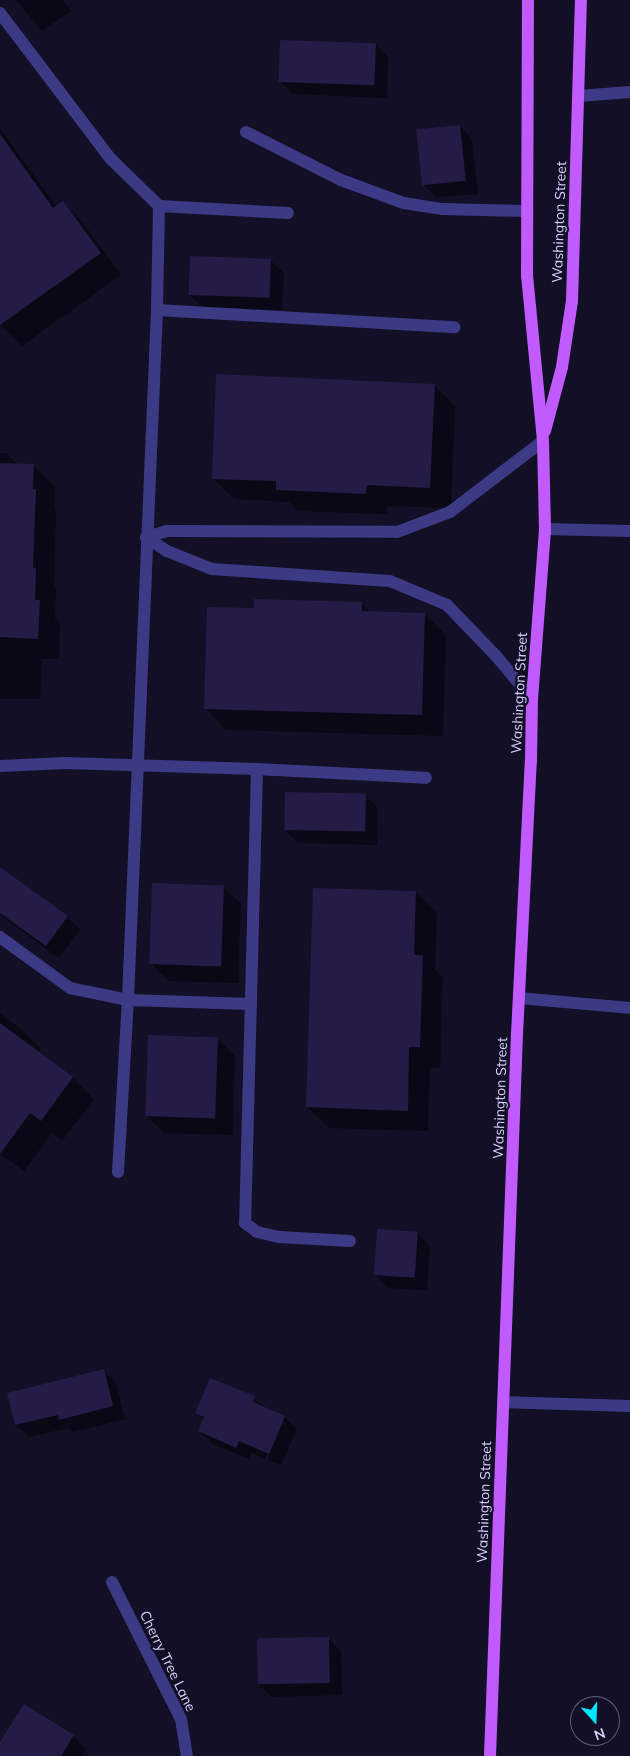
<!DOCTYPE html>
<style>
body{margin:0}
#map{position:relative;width:630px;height:1756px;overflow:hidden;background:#130f26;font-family:Mulish,sans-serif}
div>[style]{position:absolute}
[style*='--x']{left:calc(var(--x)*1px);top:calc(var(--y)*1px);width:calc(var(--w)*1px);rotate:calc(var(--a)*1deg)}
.shadow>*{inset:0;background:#0007}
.building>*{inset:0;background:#241b47;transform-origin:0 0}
.lane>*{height:12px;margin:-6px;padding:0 6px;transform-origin:6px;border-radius:6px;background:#3d3a85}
.street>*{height:12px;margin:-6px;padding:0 6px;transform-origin:6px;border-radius:6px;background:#3d3a85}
.primary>*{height:12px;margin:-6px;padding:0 6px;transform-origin:6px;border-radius:6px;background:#c25bff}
span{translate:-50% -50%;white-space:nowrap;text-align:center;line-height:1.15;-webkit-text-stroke:4.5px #130f26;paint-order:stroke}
.street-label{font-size:14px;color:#d9d4ff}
.north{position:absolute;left:570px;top:1696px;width:50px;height:50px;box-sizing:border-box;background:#130f26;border:1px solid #625e7d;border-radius:50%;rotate:160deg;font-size:14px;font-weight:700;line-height:20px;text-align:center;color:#d9d4ff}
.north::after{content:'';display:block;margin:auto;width:18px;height:22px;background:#00e5ff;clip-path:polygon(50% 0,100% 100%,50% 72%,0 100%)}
</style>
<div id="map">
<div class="shadow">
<div style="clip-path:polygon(16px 0,63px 0,71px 11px,42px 31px)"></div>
<div style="clip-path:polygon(376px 44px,388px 57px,387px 98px,292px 94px,280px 81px)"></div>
<div style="clip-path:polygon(460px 126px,472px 139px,478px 194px,436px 197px,423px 184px)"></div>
<div style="clip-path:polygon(0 128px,57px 207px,63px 203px,84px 224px,121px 275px,22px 346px,0 324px)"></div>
<div style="clip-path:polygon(271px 261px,284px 273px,282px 310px,202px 307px,189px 294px)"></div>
<div style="clip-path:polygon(434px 385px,455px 406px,451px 508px,387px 506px,387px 514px,298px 511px,289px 502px,234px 499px,213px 478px)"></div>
<div style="clip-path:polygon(0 453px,6px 453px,18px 465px,34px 466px,55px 487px,54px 509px,56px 512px,54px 587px,56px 590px,55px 618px,60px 623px,59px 659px,42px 659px,40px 699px,0 699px)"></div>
<div style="clip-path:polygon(362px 603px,371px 613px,425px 614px,446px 635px,443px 736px,226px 730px,205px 708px,256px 609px)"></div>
<div style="clip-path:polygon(366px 796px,378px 808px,377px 845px,298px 843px,285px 830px)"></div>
<div style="clip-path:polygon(0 869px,68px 917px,80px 930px,59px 958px,0 915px)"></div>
<div style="clip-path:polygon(223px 887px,241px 904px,238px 983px,169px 981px,151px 964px)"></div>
<div style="clip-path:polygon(416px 892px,437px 913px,435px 970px,443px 977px,440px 1068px,430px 1067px,428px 1131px,329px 1128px,307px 1107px)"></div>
<div style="clip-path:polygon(0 1013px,20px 1028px,41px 1049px,38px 1052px,73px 1078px,94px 1099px,62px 1141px,52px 1133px,24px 1171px,0 1154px)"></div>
<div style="clip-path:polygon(218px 1039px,235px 1056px,233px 1135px,164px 1133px,147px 1116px)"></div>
<div style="clip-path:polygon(417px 1233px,430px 1246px,427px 1290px,388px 1288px,375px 1275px)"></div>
<div style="clip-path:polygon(103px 1370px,116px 1383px,125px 1419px,73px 1432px,68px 1428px,29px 1437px,16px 1425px,9px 1393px)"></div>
<div style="clip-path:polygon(254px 1398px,266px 1409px,284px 1417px,297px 1429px,281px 1465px,267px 1460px,284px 1421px,281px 1421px,265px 1459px,252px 1453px,249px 1459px,212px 1444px,199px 1431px,204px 1420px,197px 1412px)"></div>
<div style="clip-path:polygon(328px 1638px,341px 1651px,342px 1695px,272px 1697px,259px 1685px)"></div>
<div style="clip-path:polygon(25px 1706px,73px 1736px,86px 1749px,82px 1756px,23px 1756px)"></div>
</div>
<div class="building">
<div style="left:280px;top:40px;width:96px;height:42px;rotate:2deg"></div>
<div style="left:460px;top:125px;width:56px;height:44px;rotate:84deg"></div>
<div style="clip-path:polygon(0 134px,53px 208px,63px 201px,101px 253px,0 325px)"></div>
<div style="left:190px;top:256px;width:81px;height:39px;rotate:2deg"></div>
<div style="clip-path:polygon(216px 374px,435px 384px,430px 488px,367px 485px,366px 494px,276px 490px,276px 481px,212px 479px)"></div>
<div style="clip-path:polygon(0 463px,34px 464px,33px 489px,36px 489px,33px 568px,36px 568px,35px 600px,40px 600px,38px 639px,0 637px)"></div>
<div style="clip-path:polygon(254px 599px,362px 602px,362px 611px,425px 613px,422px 715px,204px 709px,207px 607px,254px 608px)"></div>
<div style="left:285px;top:792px;width:81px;height:38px;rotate:1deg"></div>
<div style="clip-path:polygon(0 867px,68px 916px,46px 946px,0 913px)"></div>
<div style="left:152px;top:883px;width:72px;height:81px;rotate:2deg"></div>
<div style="clip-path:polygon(313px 888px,416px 891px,414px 955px,423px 955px,420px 1047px,409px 1047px,408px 1111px,306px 1107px)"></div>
<div style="clip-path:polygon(0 1023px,73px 1077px,41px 1121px,30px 1113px,0 1154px)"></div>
<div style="left:148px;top:1035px;width:70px;height:81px;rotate:2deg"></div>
<div style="left:377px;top:1229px;width:41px;height:46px;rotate:4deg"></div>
<div style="clip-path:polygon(104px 1369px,113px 1406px,59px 1420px,58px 1415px,15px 1425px,7px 1393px)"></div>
<div style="clip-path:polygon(210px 1378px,255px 1396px,253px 1402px,285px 1416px,269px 1454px,239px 1441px,236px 1448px,198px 1431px,204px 1417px,195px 1413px)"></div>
<div style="left:329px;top:1637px;width:46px;height:72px;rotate:89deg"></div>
<div style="clip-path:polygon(24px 1704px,74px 1735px,61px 1756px,0 1756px,0 1742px)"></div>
</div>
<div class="lane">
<div style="--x:0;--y:13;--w:183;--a:52.8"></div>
<div style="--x:111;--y:159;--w:67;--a:44.4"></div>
<div style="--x:159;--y:206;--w:104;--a:91.1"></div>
<div style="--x:157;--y:310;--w:691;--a:92.41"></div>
<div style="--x:128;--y:1000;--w:59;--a:-168.3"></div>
<div style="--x:70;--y:988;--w:87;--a:-143.9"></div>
<div style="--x:579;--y:96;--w:51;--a:-4.5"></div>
<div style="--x:246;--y:132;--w:106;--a:26.8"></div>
<div style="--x:341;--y:180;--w:67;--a:20.1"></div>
<div style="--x:404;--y:203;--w:39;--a:9"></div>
<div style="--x:443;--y:209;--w:84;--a:1.4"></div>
<div style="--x:159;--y:206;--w:129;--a:3.1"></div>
<div style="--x:157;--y:310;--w:298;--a:3.3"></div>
<div style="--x:545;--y:529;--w:85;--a:1.3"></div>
<div style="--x:146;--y:537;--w:25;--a:34"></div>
<div style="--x:167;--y:551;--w:48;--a:21.8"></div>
<div style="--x:212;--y:569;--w:178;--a:3.9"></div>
<div style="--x:390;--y:581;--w:62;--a:22.8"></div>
<div style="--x:447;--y:605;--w:72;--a:46.1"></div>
<div style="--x:497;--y:657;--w:55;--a:50.2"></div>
<div style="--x:146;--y:537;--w:22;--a:-16"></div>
<div style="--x:167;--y:531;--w:230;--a:0.2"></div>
<div style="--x:397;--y:532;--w:57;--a:-20.7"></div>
<div style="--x:450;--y:512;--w:117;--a:-37.4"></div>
<div style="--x:0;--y:766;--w:65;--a:-2.6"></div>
<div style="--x:65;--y:763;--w:192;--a:1.8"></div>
<div style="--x:257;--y:769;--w:454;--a:91.5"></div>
<div style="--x:245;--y:1223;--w:15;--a:37"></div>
<div style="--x:257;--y:1232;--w:23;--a:13"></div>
<div style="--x:279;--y:1237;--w:71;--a:3.2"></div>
<div style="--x:257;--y:769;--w:169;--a:3"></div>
<div style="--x:519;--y:998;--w:111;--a:5.1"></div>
<div style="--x:118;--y:1172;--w:172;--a:-86.7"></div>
<div style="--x:128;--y:1000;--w:123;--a:1.9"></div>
<div style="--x:503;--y:1402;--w:127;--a:1.8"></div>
</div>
<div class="street">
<div style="--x:112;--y:1582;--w:153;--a:63.3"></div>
<div style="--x:181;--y:1719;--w:37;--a:81"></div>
</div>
<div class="primary">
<div style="--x:545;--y:431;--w:66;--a:-75.1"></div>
<div style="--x:562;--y:367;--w:67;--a:-81.4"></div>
<div style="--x:572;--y:301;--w:301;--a:-88.3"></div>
<div style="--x:490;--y:1756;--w:723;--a:-87.86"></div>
<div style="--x:517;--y:1034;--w:273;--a:-87.1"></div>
<div style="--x:531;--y:761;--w:62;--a:-89.1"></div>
<div style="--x:532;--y:699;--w:170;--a:-85.6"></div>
<div style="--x:545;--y:529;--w:88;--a:-91.3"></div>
<div style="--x:543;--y:441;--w:166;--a:-95.5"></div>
<div style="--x:527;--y:276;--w:276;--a:-89.8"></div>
</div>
<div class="street-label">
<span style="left:559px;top:222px;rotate:-88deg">Washington Street</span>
<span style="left:519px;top:693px;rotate:-87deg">Washington Street</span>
<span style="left:500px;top:1098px;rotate:-88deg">Washington Street</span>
<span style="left:484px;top:1502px;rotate:-88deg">Washington Street</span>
<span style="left:168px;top:1661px;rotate:64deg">Cherry Tree Lane</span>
</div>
<div class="north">N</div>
</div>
